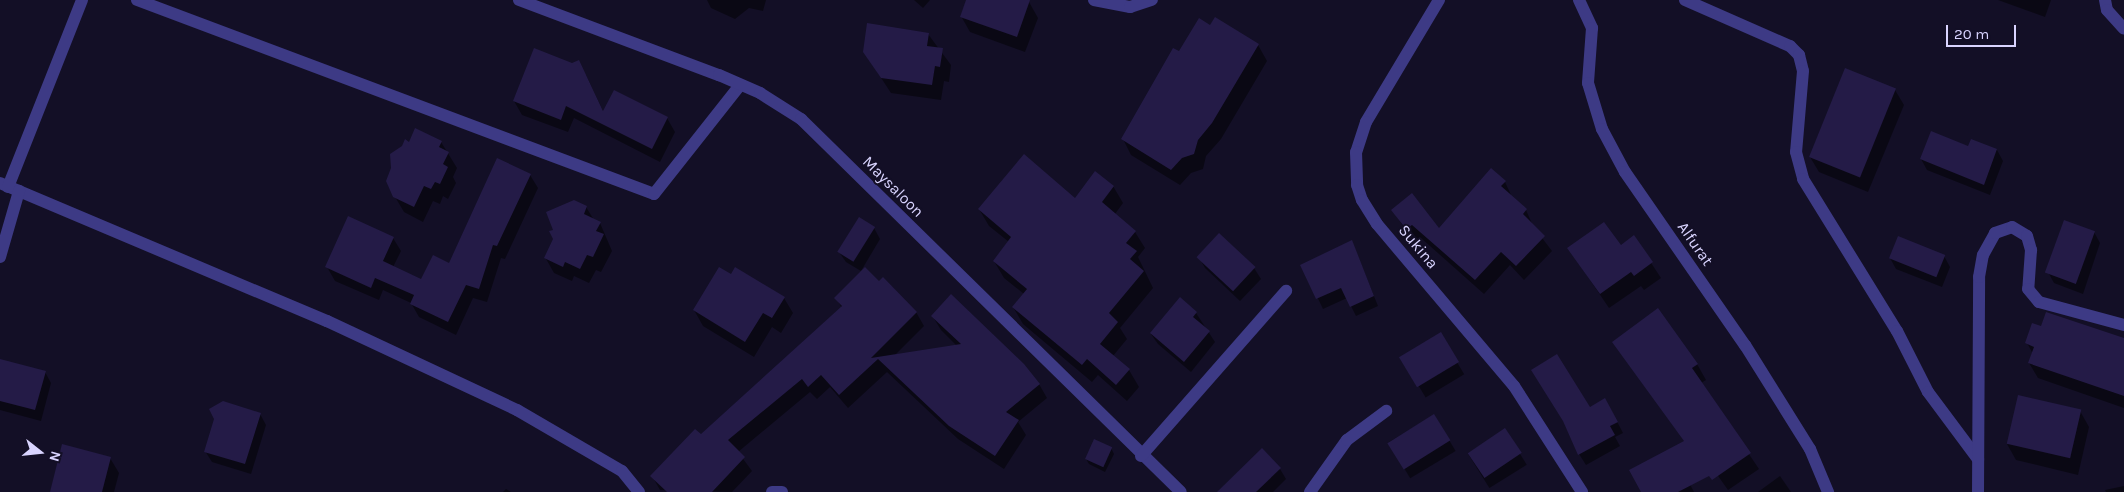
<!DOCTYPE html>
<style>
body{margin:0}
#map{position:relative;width:2124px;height:492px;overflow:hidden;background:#130f26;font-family:Karla,sans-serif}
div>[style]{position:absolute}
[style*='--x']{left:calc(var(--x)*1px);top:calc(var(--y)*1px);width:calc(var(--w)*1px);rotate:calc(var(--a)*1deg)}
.shadow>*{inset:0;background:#0007;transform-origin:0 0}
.building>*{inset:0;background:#241b47;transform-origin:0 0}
.street>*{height:12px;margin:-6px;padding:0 6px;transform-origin:6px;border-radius:6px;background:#3d3a85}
span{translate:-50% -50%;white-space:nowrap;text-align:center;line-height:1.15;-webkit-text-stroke:4px #130f26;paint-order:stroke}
.street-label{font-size:16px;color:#d9d4ff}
.north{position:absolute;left:15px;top:427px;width:50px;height:50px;-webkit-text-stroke:4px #130f26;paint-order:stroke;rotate:106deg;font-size:14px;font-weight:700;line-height:20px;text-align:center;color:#d9d4ff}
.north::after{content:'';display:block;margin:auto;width:18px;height:22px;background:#d9d4ff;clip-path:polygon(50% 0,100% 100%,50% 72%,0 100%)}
.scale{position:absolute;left:1946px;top:25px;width:70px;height:22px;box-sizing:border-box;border:2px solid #d9d4ff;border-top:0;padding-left:6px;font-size:15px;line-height:18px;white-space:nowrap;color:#d9d4ff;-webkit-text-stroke:4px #130f26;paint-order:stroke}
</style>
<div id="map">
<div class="shadow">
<div style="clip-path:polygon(707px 0,766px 0,763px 11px,749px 8px,735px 19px,711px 8px)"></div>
<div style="clip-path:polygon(914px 0,930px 0,923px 8px)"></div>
<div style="clip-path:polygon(967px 0,1029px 2px,1038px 18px,1025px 52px,970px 32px,961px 16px)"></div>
<div style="clip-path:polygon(1998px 0,2051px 0,2045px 17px)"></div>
<div style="clip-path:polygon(1210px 26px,1258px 45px,1267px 61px,1221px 139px,1206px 156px,1203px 169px,1191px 173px,1180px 185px,1131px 155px,1123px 139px,1179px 53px)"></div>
<div style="clip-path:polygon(928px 34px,951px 65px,949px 82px,944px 81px,941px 100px,891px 93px,864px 52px)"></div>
<div style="clip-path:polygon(586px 75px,604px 113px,615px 92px,667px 118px,675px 132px,660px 162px,574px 118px,568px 132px,522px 115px,514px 101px)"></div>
<div style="clip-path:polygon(1895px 90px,1904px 105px,1868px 192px,1819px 172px,1810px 157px)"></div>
<div style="clip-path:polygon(1971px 140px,1997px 150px,2003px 161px,1990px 195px,1927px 170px,1921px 159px,1968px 148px)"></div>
<div style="clip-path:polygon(441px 142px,457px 168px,453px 177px,456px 183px,448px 199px,443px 196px,440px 204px,433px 201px,423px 222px,404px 212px,388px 185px,409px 143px)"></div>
<div style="clip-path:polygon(530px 175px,538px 188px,505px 259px,501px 258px,487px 302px,473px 298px,456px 335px,419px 317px,411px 303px,383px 290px,379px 300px,335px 281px,327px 267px,393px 238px,401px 251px,393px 267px,422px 281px,450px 264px)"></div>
<div style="clip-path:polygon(1505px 182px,1512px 197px,1526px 210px,1533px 226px,1552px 251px,1524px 280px,1510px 265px,1484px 294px,1421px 238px,1415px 243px,1392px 210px,1438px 230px)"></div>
<div style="clip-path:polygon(1113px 186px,1123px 203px,1115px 214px,1135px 232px,1145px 248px,1138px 257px,1153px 288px,1120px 328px,1127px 339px,1113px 356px,1129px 370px,1139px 387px,1127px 401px,1098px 375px,1092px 382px,1023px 324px,1013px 307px,1024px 294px,1004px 278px,994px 261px,1009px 242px,989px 226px,979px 209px,1075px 200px)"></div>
<div style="clip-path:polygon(586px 207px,594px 220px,600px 223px,612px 251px,601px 272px,596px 270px,589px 283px,574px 276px,572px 281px,554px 273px,545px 257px)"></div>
<div style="clip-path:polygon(874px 228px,880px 239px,861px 271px,846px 262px,839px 252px)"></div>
<div style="clip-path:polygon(2094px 232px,2100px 243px,2083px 294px,2054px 283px,2048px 272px)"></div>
<div style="clip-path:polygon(1219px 235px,1254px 268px,1261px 279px,1240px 301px,1205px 268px,1199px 257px)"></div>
<div style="clip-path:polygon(1634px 237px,1661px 278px,1644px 290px,1641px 286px,1609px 308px,1569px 249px,1620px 247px)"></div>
<div style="clip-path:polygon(1352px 242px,1378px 306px,1356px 316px,1347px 298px,1323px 309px,1302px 265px)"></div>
<div style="clip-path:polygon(1944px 256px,1950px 267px,1942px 287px,1896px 269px,1890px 258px)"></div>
<div style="clip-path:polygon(731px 276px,784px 298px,793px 313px,781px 333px,772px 327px,754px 357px,703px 326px,694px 310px)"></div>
<div style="clip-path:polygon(879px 283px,916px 312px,924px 326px,895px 355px,957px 346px,941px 330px,933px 317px,1039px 384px,1047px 398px,1018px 422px,1026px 435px,1004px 469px,958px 439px,887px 372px,848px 408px,830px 387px,817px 399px,810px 392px,738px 452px,752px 471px,732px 492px,660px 490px,652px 476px,701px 436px,842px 308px,836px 298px)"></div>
<div style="clip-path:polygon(1196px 313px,1215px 342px,1191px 372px,1158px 344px,1151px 334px)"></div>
<div style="left:1440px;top:334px;width:47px;height:45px;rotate:59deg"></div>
<div style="clip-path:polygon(2124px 341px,2124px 408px,2038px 378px,2029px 363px,2033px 354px,2027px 343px)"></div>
<div style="clip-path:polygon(1614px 342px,1697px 364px,1706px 380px,1701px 383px,1759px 469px,1728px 490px,1682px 425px,1676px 429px)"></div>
<div style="clip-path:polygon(0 360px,45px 372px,51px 383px,41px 421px,0 410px)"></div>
<div style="clip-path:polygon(1589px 408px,1611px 410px,1623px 433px,1615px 437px,1620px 446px,1586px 465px,1579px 454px)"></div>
<div style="clip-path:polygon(2080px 411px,2089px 427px,2078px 475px,2016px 460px,2007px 444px)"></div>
<div style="clip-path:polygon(260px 414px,266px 425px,251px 474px,212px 462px,205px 451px,216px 419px)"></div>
<div style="left:1434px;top:415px;width:42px;height:53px;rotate:59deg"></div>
<div style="left:1505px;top:430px;width:41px;height:44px;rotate:58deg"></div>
<div style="clip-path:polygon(1111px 448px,1114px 454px,1105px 472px,1089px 464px,1086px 459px)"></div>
<div style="clip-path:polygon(110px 458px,119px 473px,114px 492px,51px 492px)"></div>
<div style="clip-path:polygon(1677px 460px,1694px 492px,1642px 492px)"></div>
<div style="clip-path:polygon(1280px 469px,1286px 479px,1273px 492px,1220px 492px)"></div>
<div style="clip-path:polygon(1780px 476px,1791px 492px,1758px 492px)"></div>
<div style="clip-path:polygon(2124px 486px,2124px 492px,2106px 492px,2105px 490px)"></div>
<div style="clip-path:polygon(506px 489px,511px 492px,503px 492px)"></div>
</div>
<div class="building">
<div style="clip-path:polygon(966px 0,1030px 0,1017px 37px,960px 17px)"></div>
<div style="clip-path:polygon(1215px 17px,1259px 44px,1212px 123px,1198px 140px,1194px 154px,1182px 158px,1171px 170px,1121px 139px,1173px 48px,1179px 51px,1199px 18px,1210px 25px)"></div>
<div style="clip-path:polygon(867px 23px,929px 33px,927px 46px,943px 48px,940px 67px,935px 66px,932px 85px,881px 78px,863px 52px)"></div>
<div style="clip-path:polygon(534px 48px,572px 63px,579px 60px,603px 111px,614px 90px,668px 117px,652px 149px,566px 106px,561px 120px,513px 101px)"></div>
<div style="left:1845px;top:68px;width:55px;height:96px;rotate:22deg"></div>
<div style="clip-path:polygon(415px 128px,442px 141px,439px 147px,449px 152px,443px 164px,448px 167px,440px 184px,435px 182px,431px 189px,424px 186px,414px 207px,393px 197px,386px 181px,391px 168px,390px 154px,402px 146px,405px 139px,409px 142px)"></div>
<div style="clip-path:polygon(1931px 131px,1968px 146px,1971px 139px,1997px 149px,1984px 185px,1920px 159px)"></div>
<div style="clip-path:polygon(1024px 154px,1075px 198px,1095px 171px,1114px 186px,1102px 202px,1136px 231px,1126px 243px,1137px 251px,1130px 259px,1144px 271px,1109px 313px,1118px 322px,1100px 344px,1130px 369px,1116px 385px,1087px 359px,1082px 365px,1012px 307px,1027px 289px,993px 261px,1011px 237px,978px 209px)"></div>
<div style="clip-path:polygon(497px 158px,531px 174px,497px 246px,493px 245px,479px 289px,466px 285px,448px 322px,410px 304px,414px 295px,375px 278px,371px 288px,325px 267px,348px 216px,394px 237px,383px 261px,421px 279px,433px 255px,449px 263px)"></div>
<div style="clip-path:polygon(1491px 168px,1506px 181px,1501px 186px,1527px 209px,1523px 214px,1545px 236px,1516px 266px,1501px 252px,1475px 280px,1412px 225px,1406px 229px,1391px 210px,1412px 193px,1439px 228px)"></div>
<div style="clip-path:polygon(574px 200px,587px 206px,584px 214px,601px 222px,596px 231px,604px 234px,593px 257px,587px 255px,580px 269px,565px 262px,563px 267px,544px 258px,553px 239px,549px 231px,553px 230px,546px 212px)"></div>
<div style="left:859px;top:217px;width:19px;height:41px;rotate:32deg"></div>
<div style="left:2064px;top:220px;width:33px;height:56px;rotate:20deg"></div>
<div style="clip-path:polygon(1604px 222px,1621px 245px,1634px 235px,1653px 262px,1634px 276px,1631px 272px,1600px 294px,1567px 248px)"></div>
<div style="left:1219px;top:233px;width:50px;height:33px;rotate:43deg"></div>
<div style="left:1898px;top:236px;width:51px;height:24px;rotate:22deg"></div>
<div style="clip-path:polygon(1352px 240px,1374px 296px,1350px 307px,1341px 288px,1316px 299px,1300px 265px)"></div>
<div style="clip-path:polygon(719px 267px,731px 274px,735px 267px,785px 297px,772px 318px,763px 313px,745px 342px,693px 310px)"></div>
<div style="clip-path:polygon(865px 267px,879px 281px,883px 277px,917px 312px,871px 358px,961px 344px,931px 316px,951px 294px,1024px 364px,1040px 384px,1006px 412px,1019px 420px,995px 456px,949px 426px,878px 359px,839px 395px,821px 375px,808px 387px,802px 379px,728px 440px,745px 457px,712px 492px,667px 492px,650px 476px,695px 429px,701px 434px,842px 306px,834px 298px)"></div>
<div style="clip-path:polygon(1180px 297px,1197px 312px,1193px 317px,1210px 331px,1184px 362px,1150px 333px)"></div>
<div style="clip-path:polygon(1658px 308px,1698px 364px,1692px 368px,1751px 453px,1712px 480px,1709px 476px,1678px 492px,1641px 492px,1629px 470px,1684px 441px,1612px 342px)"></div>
<div style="clip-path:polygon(2046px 312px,2124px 338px,2124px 396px,2028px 363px,2034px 347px,2025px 343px,2032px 323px,2041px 326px)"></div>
<div style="left:1441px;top:332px;width:35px;height:49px;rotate:59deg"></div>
<div style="clip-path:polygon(1557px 354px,1590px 407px,1605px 398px,1618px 422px,1610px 426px,1615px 435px,1578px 455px,1563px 421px,1531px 370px)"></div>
<div style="clip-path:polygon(0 359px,46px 371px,35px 410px,0 401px)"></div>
<div style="left:2018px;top:395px;width:65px;height:50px;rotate:13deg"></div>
<div style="clip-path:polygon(223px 401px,261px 413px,245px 464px,204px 452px,214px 419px,209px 409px)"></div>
<div style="left:1434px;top:414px;width:31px;height:55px;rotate:58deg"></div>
<div style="left:1505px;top:428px;width:30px;height:45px;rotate:56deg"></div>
<div style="left:1094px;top:439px;width:20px;height:22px;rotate:24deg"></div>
<div style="clip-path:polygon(62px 444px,111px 457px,102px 492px,50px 492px)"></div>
<div style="clip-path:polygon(1262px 448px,1281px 468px,1256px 492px,1217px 492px)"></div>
</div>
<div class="street">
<div style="--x:137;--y:0;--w:552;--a:20.57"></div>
<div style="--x:654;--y:194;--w:139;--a:-51.7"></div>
<div style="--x:519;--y:0;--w:214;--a:20.6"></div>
<div style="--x:719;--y:75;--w:45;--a:23.7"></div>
<div style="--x:760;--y:93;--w:49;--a:32.4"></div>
<div style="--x:801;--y:119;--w:532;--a:44.47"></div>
<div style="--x:1094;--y:0;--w:37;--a:11"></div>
<div style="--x:1130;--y:7;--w:23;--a:-18"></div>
<div style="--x:1439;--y:0;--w:142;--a:120.9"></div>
<div style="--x:1366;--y:122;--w:32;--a:108"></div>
<div style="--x:1356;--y:152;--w:33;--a:88"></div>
<div style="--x:1357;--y:185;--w:16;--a:72"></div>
<div style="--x:1362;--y:200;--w:28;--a:58"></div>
<div style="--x:1377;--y:224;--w:212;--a:49.8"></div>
<div style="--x:1514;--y:386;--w:126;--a:57.3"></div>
<div style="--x:1579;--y:0;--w:31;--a:65"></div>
<div style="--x:1592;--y:28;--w:55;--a:94.2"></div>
<div style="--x:1588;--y:83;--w:48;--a:73.1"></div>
<div style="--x:1602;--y:129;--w:49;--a:61.9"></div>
<div style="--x:1625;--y:172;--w:211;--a:55.3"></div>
<div style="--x:1745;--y:345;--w:123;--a:58"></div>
<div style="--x:1810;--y:449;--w:47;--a:67.3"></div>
<div style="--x:1685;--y:0;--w:115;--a:23.7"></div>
<div style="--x:1790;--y:46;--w:13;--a:45"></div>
<div style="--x:1799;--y:55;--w:16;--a:76"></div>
<div style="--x:1803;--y:71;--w:81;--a:94.9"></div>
<div style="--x:1796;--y:152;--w:28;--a:75"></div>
<div style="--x:1803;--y:179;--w:179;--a:58.3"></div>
<div style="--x:1897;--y:331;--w:68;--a:63.1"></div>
<div style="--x:1928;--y:392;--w:84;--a:53.3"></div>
<div style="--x:2105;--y:0;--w:10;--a:79"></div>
<div style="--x:2107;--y:10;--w:25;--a:48"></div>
<div style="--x:0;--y:183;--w:355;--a:22.9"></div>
<div style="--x:327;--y:321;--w:210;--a:25.1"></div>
<div style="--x:517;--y:410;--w:121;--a:30.2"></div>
<div style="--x:622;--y:471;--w:27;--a:51"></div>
<div style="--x:8;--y:187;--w:201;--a:-68.4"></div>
<div style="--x:0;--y:257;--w:69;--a:-73.9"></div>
<div style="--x:1141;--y:456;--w:220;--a:-48.7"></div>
<div style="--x:772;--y:492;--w:10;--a:0"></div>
<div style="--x:1310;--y:492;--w:64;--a:-54.6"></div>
<div style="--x:1347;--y:440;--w:49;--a:-36.6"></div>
<div style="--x:1978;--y:492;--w:215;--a:-89.7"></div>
<div style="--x:1979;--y:277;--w:22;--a:-80"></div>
<div style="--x:1983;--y:255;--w:25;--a:-61"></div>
<div style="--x:1995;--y:233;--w:18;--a:-19"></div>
<div style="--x:2012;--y:227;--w:17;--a:31"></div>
<div style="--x:2027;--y:236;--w:15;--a:74"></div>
<div style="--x:2031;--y:250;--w:39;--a:94"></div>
<div style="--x:2028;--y:289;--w:17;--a:50"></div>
<div style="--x:2039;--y:302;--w:88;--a:15.1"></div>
</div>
<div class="street-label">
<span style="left:893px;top:187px;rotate:45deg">Maysaloon</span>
<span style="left:1695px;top:244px;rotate:55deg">Alfurat</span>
<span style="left:1418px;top:247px;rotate:50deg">Sukina</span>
</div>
<div class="north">N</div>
<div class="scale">20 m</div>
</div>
